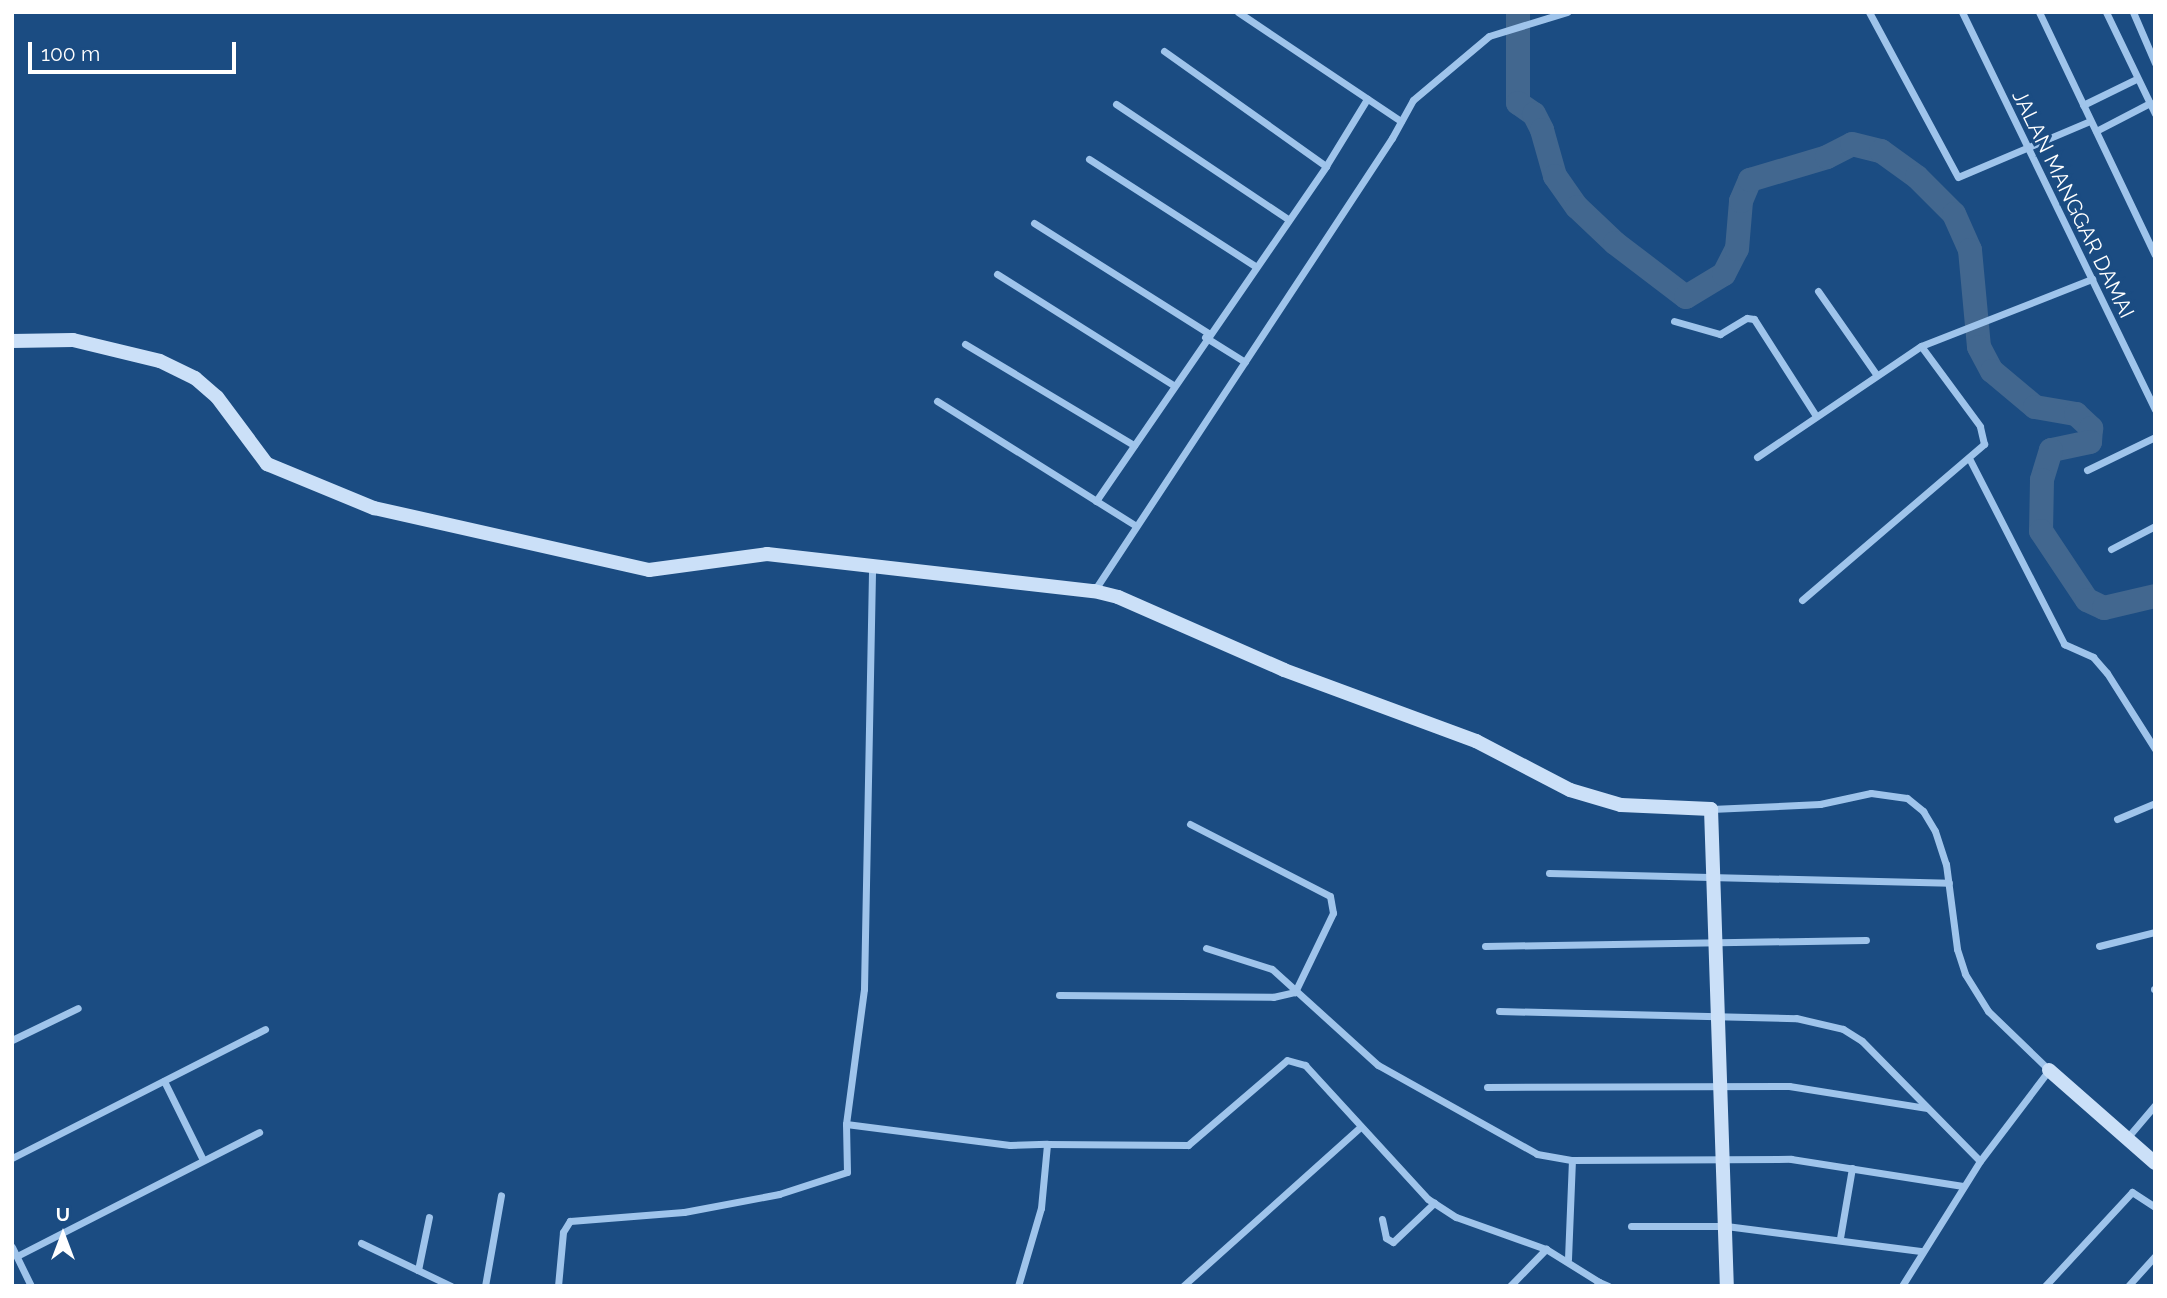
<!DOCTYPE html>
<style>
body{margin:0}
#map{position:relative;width:2167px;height:1298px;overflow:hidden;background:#1b4c82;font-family:Raleway,sans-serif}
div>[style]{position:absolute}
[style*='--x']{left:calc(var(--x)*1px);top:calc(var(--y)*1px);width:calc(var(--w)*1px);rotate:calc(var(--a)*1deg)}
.river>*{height:24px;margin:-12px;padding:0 12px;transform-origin:12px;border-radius:12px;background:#42678f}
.street>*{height:7px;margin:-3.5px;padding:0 3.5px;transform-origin:3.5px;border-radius:3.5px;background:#9fc4eb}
.secondary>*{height:14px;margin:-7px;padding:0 7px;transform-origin:7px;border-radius:7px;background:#cbe0f8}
span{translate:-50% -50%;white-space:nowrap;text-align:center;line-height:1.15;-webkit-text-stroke:6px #1b4c82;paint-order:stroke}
.street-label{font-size:21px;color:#fff}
.frame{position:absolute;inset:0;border:14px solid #fff;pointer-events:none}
.north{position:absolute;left:28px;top:1200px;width:70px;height:70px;-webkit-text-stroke:5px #1b4c82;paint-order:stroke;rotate:0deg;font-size:19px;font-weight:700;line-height:28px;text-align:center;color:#fff}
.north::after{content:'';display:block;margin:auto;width:24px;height:32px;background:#fff;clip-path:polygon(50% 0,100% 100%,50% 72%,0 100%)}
.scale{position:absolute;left:28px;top:42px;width:208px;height:32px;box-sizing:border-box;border:4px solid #fff;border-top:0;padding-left:9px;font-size:21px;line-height:24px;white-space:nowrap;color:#fff;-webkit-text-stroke:5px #1b4c82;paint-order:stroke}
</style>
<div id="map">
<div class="river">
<div style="--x:1518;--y:12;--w:91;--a:90"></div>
<div style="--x:1518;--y:103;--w:19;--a:35"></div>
<div style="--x:1534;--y:114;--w:18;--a:63"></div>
<div style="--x:1542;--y:130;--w:48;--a:74.2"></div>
<div style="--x:1555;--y:176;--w:38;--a:55"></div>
<div style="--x:1577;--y:207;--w:52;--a:43.5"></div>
<div style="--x:1615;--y:243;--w:89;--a:37.3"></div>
<div style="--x:1686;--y:297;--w:44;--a:-31.2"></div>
<div style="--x:1724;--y:274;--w:28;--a:-63"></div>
<div style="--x:1737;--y:249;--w:48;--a:-85.2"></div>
<div style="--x:1741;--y:201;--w:23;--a:-67"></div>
<div style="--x:1750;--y:180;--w:80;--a:-16.6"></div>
<div style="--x:1827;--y:157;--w:28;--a:-27"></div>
<div style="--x:1852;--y:144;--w:30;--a:14"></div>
<div style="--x:1881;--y:151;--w:44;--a:35.8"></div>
<div style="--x:1917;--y:177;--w:52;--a:45"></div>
<div style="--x:1954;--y:214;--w:39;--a:66"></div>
<div style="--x:1970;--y:250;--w:97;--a:84.7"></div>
<div style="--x:1979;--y:347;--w:27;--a:62"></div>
<div style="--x:1992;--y:371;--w:56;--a:39.9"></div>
<div style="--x:2035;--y:407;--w:42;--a:9.7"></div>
<div style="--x:2076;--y:414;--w:21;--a:43"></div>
<div style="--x:2091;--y:428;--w:14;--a:94"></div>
<div style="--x:2090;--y:442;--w:40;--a:168"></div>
<div style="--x:2051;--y:450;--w:31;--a:107"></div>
<div style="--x:2042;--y:480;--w:51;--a:91.1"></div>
<div style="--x:2041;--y:531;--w:83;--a:56.3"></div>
<div style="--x:2087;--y:600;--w:19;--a:25"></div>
<div style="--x:2104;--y:608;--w:52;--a:-13.2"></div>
</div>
<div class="street">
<div style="--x:1238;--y:12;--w:196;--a:33.8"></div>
<div style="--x:1869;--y:12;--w:187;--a:61.7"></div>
<div style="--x:1958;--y:177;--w:143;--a:-23"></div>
<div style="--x:1962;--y:12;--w:442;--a:64.1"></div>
<div style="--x:2039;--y:12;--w:269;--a:64.5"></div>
<div style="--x:2106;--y:12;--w:113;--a:64.3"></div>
<div style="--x:2133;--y:12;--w:56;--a:66.7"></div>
<div style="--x:1164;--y:51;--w:199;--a:35.4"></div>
<div style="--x:1116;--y:104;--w:207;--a:33.8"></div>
<div style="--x:2083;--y:105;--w:59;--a:-26.1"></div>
<div style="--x:2096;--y:131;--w:61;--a:-27.4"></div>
<div style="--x:1089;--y:159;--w:197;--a:32.8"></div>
<div style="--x:1034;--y:223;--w:206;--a:32.3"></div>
<div style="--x:997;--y:274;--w:208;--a:32.2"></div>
<div style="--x:1818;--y:291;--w:101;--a:55.1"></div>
<div style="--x:1674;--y:321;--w:48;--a:15.8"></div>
<div style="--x:1720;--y:334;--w:31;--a:-31"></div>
<div style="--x:1747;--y:318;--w:7;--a:8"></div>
<div style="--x:1754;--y:319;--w:115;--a:57.4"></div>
<div style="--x:1205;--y:337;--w:47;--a:32"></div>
<div style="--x:965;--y:344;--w:197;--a:30.9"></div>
<div style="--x:937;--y:401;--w:235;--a:32.1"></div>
<div style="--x:1757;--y:457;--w:198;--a:-34.1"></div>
<div style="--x:1921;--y:346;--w:184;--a:-21.4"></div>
<div style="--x:1970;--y:460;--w:207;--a:62.9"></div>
<div style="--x:2064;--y:644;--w:32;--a:24"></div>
<div style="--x:2093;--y:657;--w:21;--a:49"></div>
<div style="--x:2107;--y:673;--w:90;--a:57.7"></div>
<div style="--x:2087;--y:470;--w:76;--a:-25.9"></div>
<div style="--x:1096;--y:501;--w:406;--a:-55.5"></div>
<div style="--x:1326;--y:166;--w:79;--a:-58.5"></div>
<div style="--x:2111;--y:549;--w:50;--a:-27.6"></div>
<div style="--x:1094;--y:591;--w:542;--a:-56.66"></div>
<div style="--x:1392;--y:138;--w:43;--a:-61.1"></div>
<div style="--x:1413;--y:100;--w:99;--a:-40.1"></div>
<div style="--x:1489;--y:36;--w:82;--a:-17.1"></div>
<div style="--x:1802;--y:600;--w:240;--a:-40.6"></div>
<div style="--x:1984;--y:444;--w:18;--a:-103"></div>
<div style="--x:1980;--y:426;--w:99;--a:-126.4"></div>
<div style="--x:1711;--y:809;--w:109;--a:-2.6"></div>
<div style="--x:1820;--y:804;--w:52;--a:-12.2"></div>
<div style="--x:1871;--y:793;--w:36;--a:8"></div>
<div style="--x:1907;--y:798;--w:21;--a:39"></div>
<div style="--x:1923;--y:811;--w:23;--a:59"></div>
<div style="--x:1935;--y:831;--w:35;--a:72"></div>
<div style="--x:1946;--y:864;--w:86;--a:82.6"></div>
<div style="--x:1957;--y:949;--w:26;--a:72"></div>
<div style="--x:1965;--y:974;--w:44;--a:58.1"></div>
<div style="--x:1988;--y:1011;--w:85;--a:44"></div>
<div style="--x:2049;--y:1070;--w:114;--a:127.2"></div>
<div style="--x:1980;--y:1161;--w:147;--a:122"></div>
<div style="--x:2117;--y:819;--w:41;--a:-22.8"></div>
<div style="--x:1190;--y:824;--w:157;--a:27.2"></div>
<div style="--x:1330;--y:896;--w:17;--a:80"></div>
<div style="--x:1333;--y:913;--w:88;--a:115.7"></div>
<div style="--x:1549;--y:873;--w:400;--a:1.4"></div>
<div style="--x:1485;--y:946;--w:381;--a:-0.9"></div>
<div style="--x:2099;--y:946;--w:58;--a:-14"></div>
<div style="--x:1206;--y:948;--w:69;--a:17.7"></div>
<div style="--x:1272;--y:969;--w:143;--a:42.2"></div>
<div style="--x:1378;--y:1065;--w:182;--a:29.2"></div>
<div style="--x:1537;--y:1154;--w:36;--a:10"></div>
<div style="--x:1572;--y:1160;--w:219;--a:-0.3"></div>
<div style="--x:1791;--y:1159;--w:174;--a:8.9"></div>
<div style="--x:2154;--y:989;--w:1;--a:0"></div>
<div style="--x:1059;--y:995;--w:214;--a:0.5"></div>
<div style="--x:1273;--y:997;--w:23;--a:-13"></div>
<div style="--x:1499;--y:1011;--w:297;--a:1.4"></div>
<div style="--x:1796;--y:1018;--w:48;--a:13.2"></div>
<div style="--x:1843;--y:1029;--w:22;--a:32"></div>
<div style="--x:1862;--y:1041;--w:168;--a:45.5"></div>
<div style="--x:12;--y:1040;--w:73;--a:-25.9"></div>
<div style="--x:164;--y:1081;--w:88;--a:63.7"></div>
<div style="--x:1487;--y:1087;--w:302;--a:-0.2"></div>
<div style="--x:1789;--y:1086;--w:140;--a:9.1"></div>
<div style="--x:846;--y:1124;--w:136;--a:-82.4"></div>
<div style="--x:864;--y:989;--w:423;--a:-88.9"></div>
<div style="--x:2127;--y:1138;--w:43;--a:-49.7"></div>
<div style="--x:12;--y:1158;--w:284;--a:-27"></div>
<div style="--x:1382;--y:1219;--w:19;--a:78"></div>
<div style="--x:1386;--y:1238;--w:8;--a:30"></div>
<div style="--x:1393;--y:1242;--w:57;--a:-43.6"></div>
<div style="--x:1631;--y:1226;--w:95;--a:0"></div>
<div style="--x:1726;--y:1226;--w:198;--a:7.3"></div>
<div style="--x:1840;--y:1238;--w:71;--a:-80.3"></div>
<div style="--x:361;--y:1243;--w:100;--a:25.5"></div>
<div style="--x:12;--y:1247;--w:43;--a:64"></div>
<div style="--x:17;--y:1256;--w:272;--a:-27.1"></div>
<div style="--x:1568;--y:1259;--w:99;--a:-87.7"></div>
<div style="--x:418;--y:1270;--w:54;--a:-78.3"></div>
<div style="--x:485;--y:1286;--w:92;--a:-80"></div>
<div style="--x:558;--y:1286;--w:54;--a:-84.7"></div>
<div style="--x:563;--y:1232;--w:13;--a:-58"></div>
<div style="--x:570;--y:1221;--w:114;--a:-4.5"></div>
<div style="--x:684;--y:1212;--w:97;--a:-10.7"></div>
<div style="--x:779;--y:1194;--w:71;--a:-17.9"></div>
<div style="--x:847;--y:1172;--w:48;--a:-91.2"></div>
<div style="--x:846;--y:1124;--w:165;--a:7.3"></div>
<div style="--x:1010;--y:1145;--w:37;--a:-2"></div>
<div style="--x:1018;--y:1286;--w:81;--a:-73.6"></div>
<div style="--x:1041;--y:1208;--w:64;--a:-84.6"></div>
<div style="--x:1047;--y:1144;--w:141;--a:0.4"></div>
<div style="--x:1188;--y:1145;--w:130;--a:-40.6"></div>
<div style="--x:1287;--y:1060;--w:19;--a:16"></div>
<div style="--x:1305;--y:1065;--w:182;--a:47.5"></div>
<div style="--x:1428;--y:1199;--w:33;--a:33"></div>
<div style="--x:1456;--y:1217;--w:96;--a:19.6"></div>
<div style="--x:1183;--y:1286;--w:238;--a:-41.9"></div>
<div style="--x:1510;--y:1286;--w:52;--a:-45.8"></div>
<div style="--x:1546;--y:1249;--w:62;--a:31.9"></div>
<div style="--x:1596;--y:1286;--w:5;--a:-53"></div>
<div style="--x:1599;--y:1282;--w:10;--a:24"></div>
<div style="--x:2045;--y:1286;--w:128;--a:-47.2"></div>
<div style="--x:2132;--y:1192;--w:27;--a:33"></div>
<div style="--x:2128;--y:1286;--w:40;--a:-48"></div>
</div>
<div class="secondary">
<div style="--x:12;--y:341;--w:61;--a:-0.9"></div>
<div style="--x:73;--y:340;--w:89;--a:13.6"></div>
<div style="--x:160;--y:361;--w:39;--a:26"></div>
<div style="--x:195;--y:378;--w:29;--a:41"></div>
<div style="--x:217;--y:397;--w:84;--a:53.3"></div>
<div style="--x:267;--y:464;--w:116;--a:22.4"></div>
<div style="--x:374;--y:508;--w:282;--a:12.7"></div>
<div style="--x:649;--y:570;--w:119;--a:-7.7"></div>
<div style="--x:767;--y:554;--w:329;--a:6.5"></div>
<div style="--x:1094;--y:591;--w:25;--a:14"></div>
<div style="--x:1118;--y:597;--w:181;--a:23.7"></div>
<div style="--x:1284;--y:670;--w:205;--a:20.3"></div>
<div style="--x:1476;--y:741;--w:106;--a:27.5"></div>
<div style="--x:1570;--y:790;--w:53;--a:16.4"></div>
<div style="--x:1621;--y:805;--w:90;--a:2.5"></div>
<div style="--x:1711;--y:809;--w:477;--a:88.1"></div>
<div style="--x:2049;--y:1070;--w:141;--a:41.3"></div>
</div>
<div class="street-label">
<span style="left:2073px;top:204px;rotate:64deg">JALAN MANGGAR DAMAI</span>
</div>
<div class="frame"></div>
<div class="north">U</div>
<div class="scale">100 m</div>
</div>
